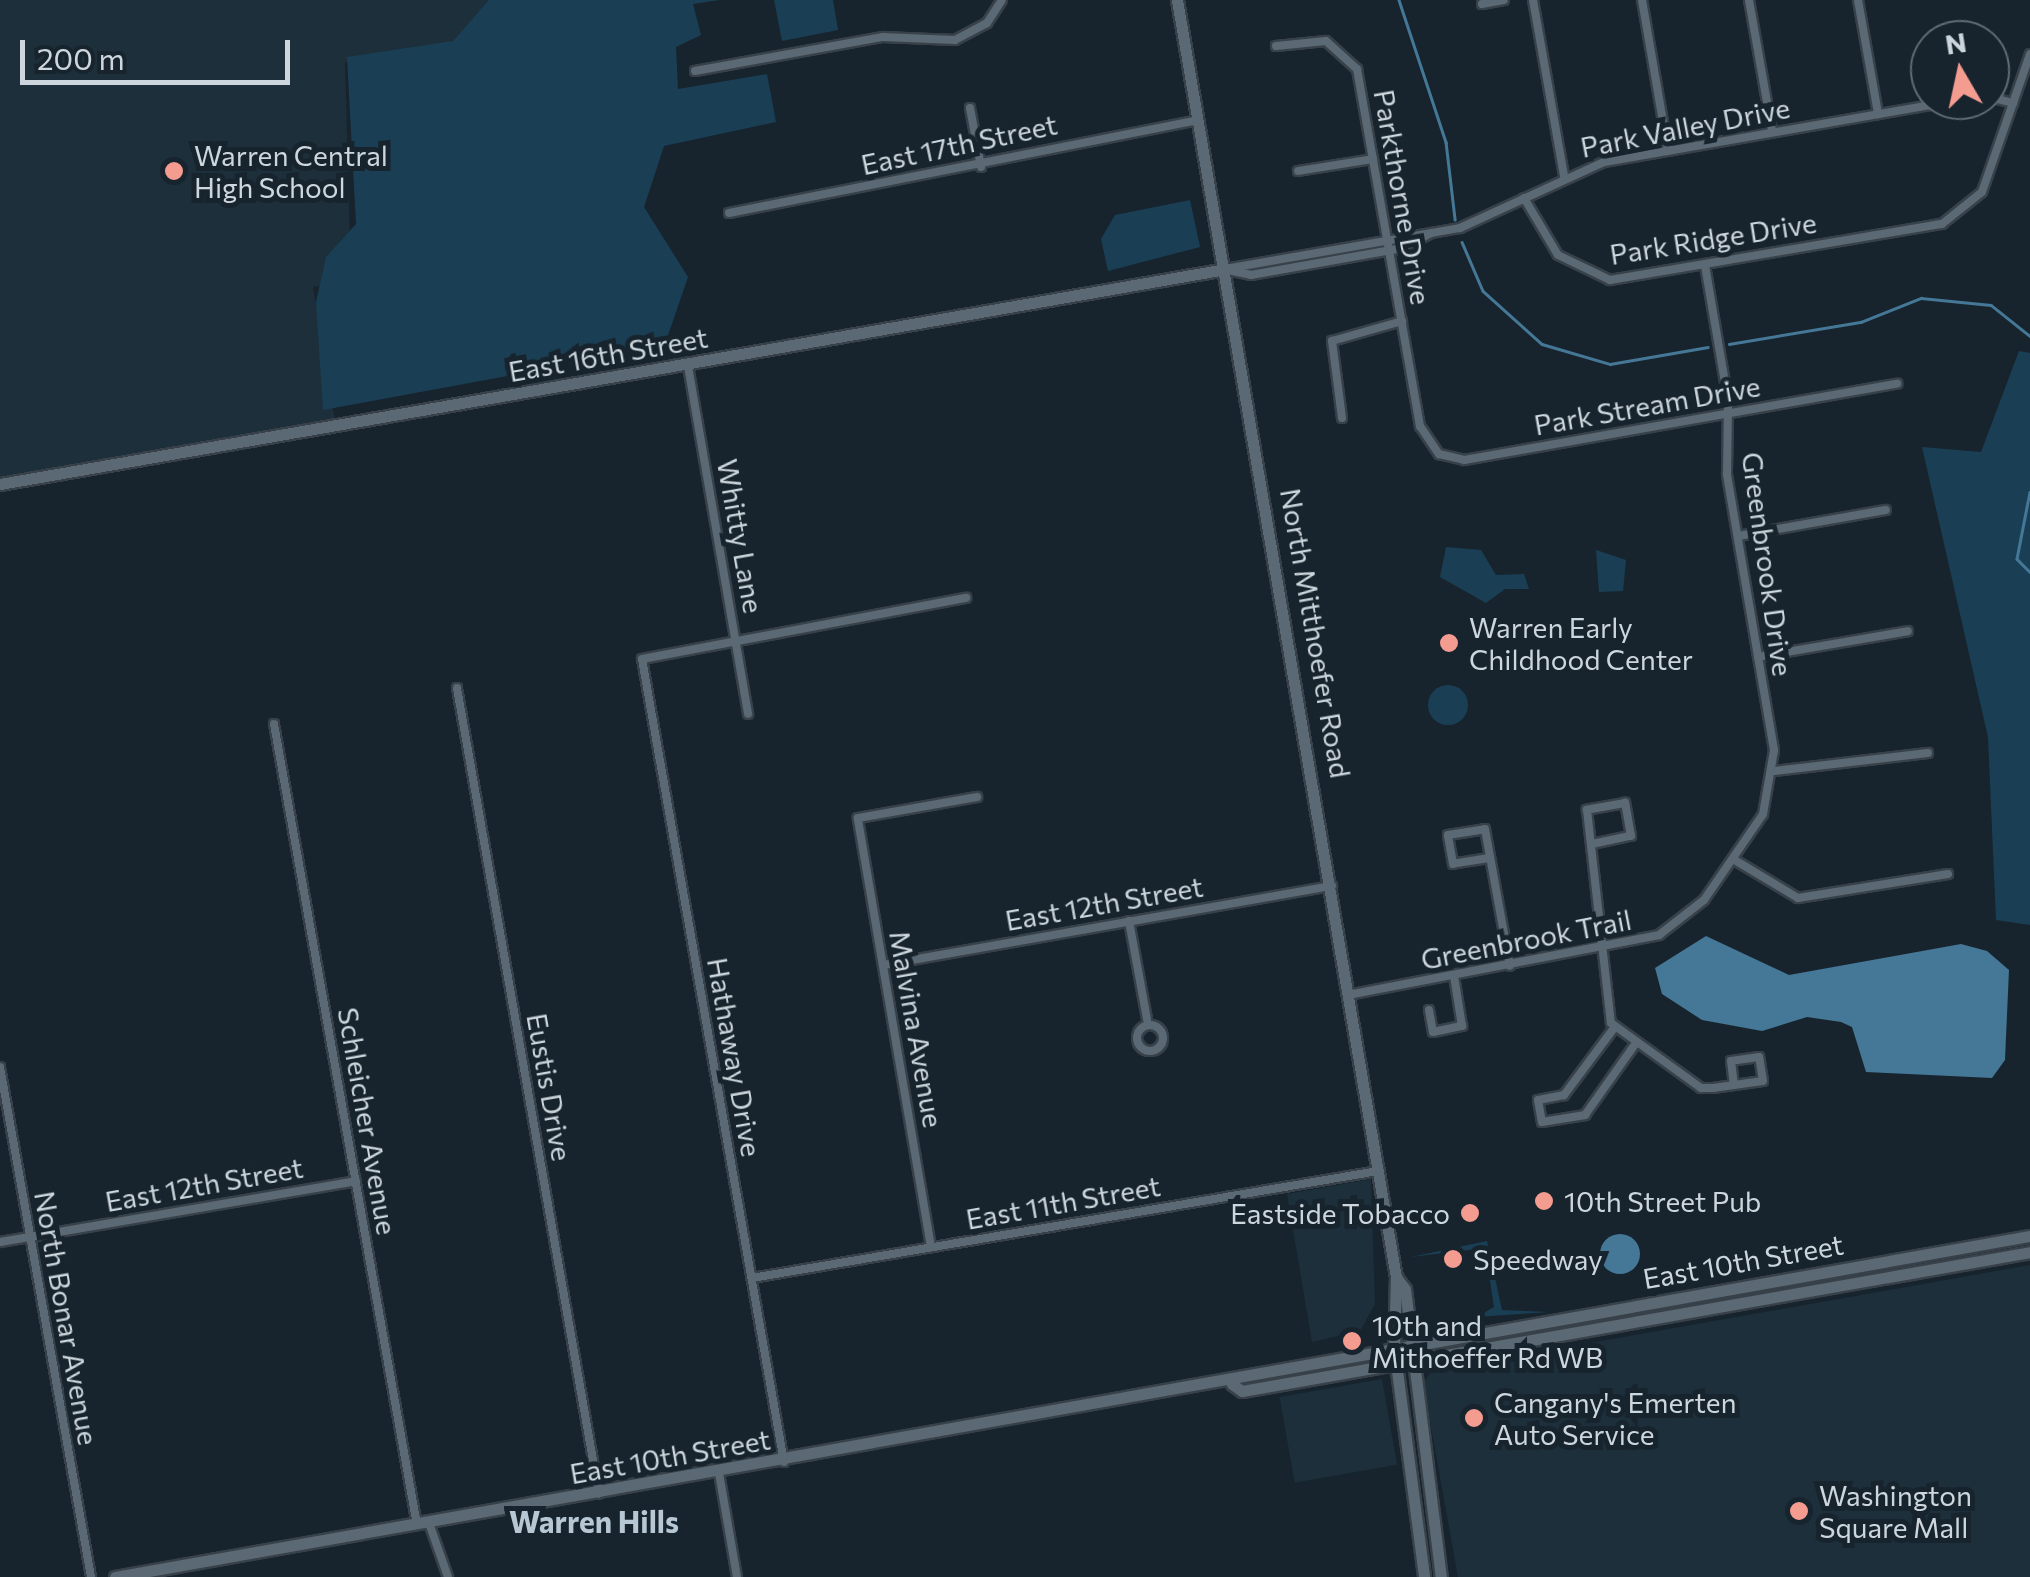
<!DOCTYPE html>
<style>
body{margin:0}
#map{position:relative;width:2030px;height:1577px;overflow:hidden;background:#17242d;font-family:Commissioner,sans-serif}
div>[style]{position:absolute}
[style*='--x']{left:calc(var(--x)*1px);top:calc(var(--y)*1px);width:calc(var(--w)*1px);rotate:calc(var(--a)*1deg)}
.built>*{inset:0;background:#1c2f3b;transform-origin:0 0}
.green>*{inset:0;background:#1a3f55}
.round{border-radius:50%}
.water>*{inset:0;background:#457797}
.stream>*{height:2.5px;margin:-1.25px;padding:0 1.25px;transform-origin:1.25px;border-radius:1.25px;background:#457797}
.roads{filter:drop-shadow(2px 0 #384149) drop-shadow(-2px 0 #384149) drop-shadow(0 2px #384149) drop-shadow(0 -2px #384149)}
.street>*{height:8px;margin:-4px;padding:0 4px;transform-origin:4px;border-radius:4px;background:#5a6973}
.street>.ring{margin:-4px;padding:0;box-sizing:content-box;background:none;border:8px solid #5a6973;border-radius:50%}
.secondary>*{height:11px;margin:-5.5px;padding:0 5.5px;transform-origin:5.5px;border-radius:5.5px;background:#5a6973}
.dots>*{width:28px;height:28px;translate:-50% -50%;box-sizing:border-box;border:5px solid #17242d;border-radius:50%}
span{translate:-50% -50%;white-space:nowrap;text-align:center;line-height:1.15;-webkit-text-stroke:10px #17242d;paint-order:stroke}
.street-label{font-size:28px;color:#cdd6dc}
.poi-label{font-size:28px;color:#cdd6dc}
.left{translate:0 -50%;text-align:left}
.right{translate:-100% -50%;text-align:right}
.neighbourhood-label{font-size:30px;color:#b7c8d4;font-weight:700}
.north{position:absolute;left:1910px;top:20px;width:100px;height:100px;box-sizing:border-box;background:#17242d;border:2px solid #606b73;border-radius:50%;rotate:351deg;font-size:28px;font-weight:700;line-height:40px;text-align:center;color:#cdd6dc}
.north::after{content:'';display:block;margin:auto;width:35px;height:45px;background:#f59c90;clip-path:polygon(50% 0,100% 100%,50% 72%,0 100%)}
.scale{position:absolute;left:20px;top:40px;width:270px;height:45px;box-sizing:border-box;border:5px solid #cdd6dc;border-top:0;padding-left:12px;font-size:30px;line-height:35px;white-space:nowrap;color:#cdd6dc;-webkit-text-stroke:8px #17242d;paint-order:stroke}
</style>
<div id="map">
<div class="built">
<div style="clip-path:polygon(0 0,490px 0,450px 44px,345px 62px,351px 280px,313px 287px,335px 421px,0 479px)"></div>
<div style="clip-path:polygon(1371px 1179px,1375px 1304px,1360px 1331px,1312px 1342px,1287px 1194px)"></div>
<div style="clip-path:polygon(2030px 1265px,2030px 1577px,1458px 1577px,1423px 1383px,1432px 1371px)"></div>
<div style="left:1382px;top:1379px;width:87px;height:104px;rotate:80deg"></div>
</div>
<div class="green">
<div style="clip-path:polygon(489px 0,720px 0,693px 4px,701px 35px,676px 47px,678px 89px,767px 74px,776px 122px,664px 146px,644px 207px,688px 277px,664px 347px,323px 410px,316px 302px,326px 257px,356px 224px,347px 57px,453px 41px)"></div>
<div style="clip-path:polygon(774px 0,833px 0,838px 30px,782px 41px)"></div>
<div style="clip-path:polygon(1190px 200px,1200px 247px,1108px 271px,1101px 239px,1115px 215px)"></div>
<div style="clip-path:polygon(2019px 351px,2030px 353px,2030px 925px,1996px 920px,1988px 737px,1922px 447px,1981px 452px)"></div>
<div style="clip-path:polygon(1446px 547px,1481px 550px,1496px 575px,1524px 574px,1529px 589px,1505px 589px,1486px 603px,1440px 577px)"></div>
<div style="clip-path:polygon(1596px 550px,1626px 560px,1623px 591px,1599px 592px)"></div>
<div class="round" style="left:1428px;top:685px;width:40px;height:40px"></div>
<div style="clip-path:polygon(1487px 1241px,1502px 1310px,1548px 1312px,1477px 1317px,1494px 1307px,1485px 1248px,1411px 1257px)"></div>
</div>
<div class="water">
<div style="clip-path:polygon(1706px 936px,1789px 975px,1961px 944px,1987px 951px,2009px 970px,2005px 1060px,1992px 1078px,1866px 1072px,1852px 1027px,1841px 1022px,1807px 1017px,1762px 1031px,1702px 1020px,1662px 994px,1655px 968px)"></div>
<div class="round" style="left:1600px;top:1234px;width:40px;height:40px"></div>
</div>
<div class="stream">
<div style="--x:1399;--y:0;--w:150;--a:71.7"></div>
<div style="--x:1446;--y:142;--w:78;--a:83.3"></div>
<div style="--x:1462;--y:242;--w:53;--a:66.8"></div>
<div style="--x:1483;--y:291;--w:79;--a:41.9"></div>
<div style="--x:1542;--y:344;--w:71;--a:16.4"></div>
<div style="--x:1610;--y:364;--w:99;--a:-9.8"></div>
<div style="--x:1729;--y:344;--w:134;--a:-9.5"></div>
<div style="--x:1861;--y:322;--w:65;--a:-21.8"></div>
<div style="--x:1921;--y:298;--w:70;--a:5.7"></div>
<div style="--x:1991;--y:305;--w:50;--a:38.5"></div>
<div style="--x:2030;--y:492;--w:68;--a:101"></div>
<div style="--x:2017;--y:559;--w:18;--a:45"></div>
</div>
<div class="roads">
<div class="street">
<div style="--x:1533;--y:0;--w:179;--a:80"></div>
<div style="--x:1642;--y:0;--w:153;--a:80.2"></div>
<div style="--x:1749;--y:0;--w:133;--a:80"></div>
<div style="--x:1858;--y:0;--w:116;--a:80"></div>
<div style="--x:1482;--y:4;--w:22;--a:-10"></div>
<div style="--x:1276;--y:46;--w:50;--a:-5.7"></div>
<div style="--x:1326;--y:41;--w:42;--a:42.1"></div>
<div style="--x:1357;--y:69;--w:363;--a:80"></div>
<div style="--x:1420;--y:426;--w:34;--a:56"></div>
<div style="--x:1439;--y:454;--w:26;--a:13"></div>
<div style="--x:1464;--y:460;--w:440;--a:-10"></div>
<div style="--x:695;--y:71;--w:191;--a:-10.3"></div>
<div style="--x:883;--y:37;--w:72;--a:2.4"></div>
<div style="--x:955;--y:40;--w:36;--a:-28"></div>
<div style="--x:987;--y:23;--w:27;--a:-57"></div>
<div style="--x:1990;--y:97;--w:24;--a:15"></div>
<div style="--x:970;--y:108;--w:60;--a:79.4"></div>
<div style="--x:1298;--y:171;--w:76;--a:-9.1"></div>
<div style="--x:1524;--y:198;--w:66;--a:59.2"></div>
<div style="--x:1558;--y:255;--w:58;--a:25.7"></div>
<div style="--x:1610;--y:280;--w:337;--a:-9.6"></div>
<div style="--x:1942;--y:224;--w:51;--a:-38.7"></div>
<div style="--x:1982;--y:192;--w:146;--a:-70.8"></div>
<div style="--x:729;--y:213;--w:478;--a:-11.2"></div>
<div style="--x:1225;--y:269;--w:239;--a:-9.9"></div>
<div style="--x:1460;--y:228;--w:158;--a:-24.6"></div>
<div style="--x:1604;--y:162;--w:359;--a:-9.9"></div>
<div style="--x:1228;--y:270;--w:24;--a:12"></div>
<div style="--x:1251;--y:275;--w:154;--a:-10.1"></div>
<div style="--x:1403;--y:248;--w:32;--a:-28"></div>
<div style="--x:688;--y:366;--w:353;--a:80.2"></div>
<div style="--x:1342;--y:418;--w:78;--a:-97.4"></div>
<div style="--x:1332;--y:341;--w:73;--a:-15.9"></div>
<div style="--x:1738;--y:536;--w:150;--a:-10"></div>
<div style="--x:1758;--y:657;--w:152;--a:-9.8"></div>
<div style="--x:457;--y:688;--w:818;--a:80.01"></div>
<div style="--x:274;--y:724;--w:814;--a:79.88"></div>
<div style="--x:1774;--y:771;--w:155;--a:-6.7"></div>
<div style="--x:1592;--y:844;--w:40;--a:-12"></div>
<div style="--x:1631;--y:836;--w:34;--a:-100"></div>
<div style="--x:1625;--y:803;--w:39;--a:170"></div>
<div style="--x:1587;--y:810;--w:214;--a:83.6"></div>
<div style="--x:1611;--y:1023;--w:111;--a:35.8"></div>
<div style="--x:1701;--y:1088;--w:12;--a:0"></div>
<div style="--x:1713;--y:1088;--w:50;--a:-8"></div>
<div style="--x:1763;--y:1081;--w:24;--a:-99"></div>
<div style="--x:1759;--y:1057;--w:28;--a:172"></div>
<div style="--x:1731;--y:1061;--w:24;--a:83"></div>
<div style="--x:1489;--y:858;--w:36;--a:171"></div>
<div style="--x:1453;--y:864;--w:29;--a:-100"></div>
<div style="--x:1448;--y:835;--w:37;--a:-9"></div>
<div style="--x:1485;--y:829;--w:139;--a:79.7"></div>
<div style="--x:1733;--y:859;--w:76;--a:31"></div>
<div style="--x:1798;--y:898;--w:152;--a:-9.1"></div>
<div style="--x:1129;--y:921;--w:100;--a:79.6"></div>
<div style="--x:883;--y:965;--w:456;--a:-10"></div>
<div style="--x:1353;--y:994;--w:312;--a:-10.9"></div>
<div style="--x:1659;--y:935;--w:57;--a:-37.9"></div>
<div style="--x:1704;--y:900;--w:104;--a:-55.5"></div>
<div style="--x:1763;--y:814;--w:65;--a:-80.2"></div>
<div style="--x:1774;--y:750;--w:280;--a:-99.7"></div>
<div style="--x:1727;--y:474;--w:74;--a:-89.2"></div>
<div style="--x:1728;--y:400;--w:137;--a:-99.7"></div>
<div style="--x:1429;--y:1010;--w:22;--a:80"></div>
<div style="--x:1433;--y:1032;--w:30;--a:-12"></div>
<div style="--x:1462;--y:1026;--w:51;--a:-99.1"></div>
<div class="ring" style="left:1137px;top:1025px;width:18px;height:18px"></div>
<div style="--x:1614;--y:1028;--w:84;--a:126.7"></div>
<div style="--x:1564;--y:1095;--w:26;--a:169"></div>
<div style="--x:1538;--y:1100;--w:22;--a:80"></div>
<div style="--x:1542;--y:1122;--w:44;--a:-9.2"></div>
<div style="--x:1585;--y:1115;--w:88;--a:-54.7"></div>
<div style="--x:0;--y:1067;--w:518;--a:79.88"></div>
<div style="--x:0;--y:1242;--w:361;--a:-9.7"></div>
<div style="--x:931;--y:1247;--w:435;--a:-99.7"></div>
<div style="--x:858;--y:818;--w:121;--a:-10"></div>
<div style="--x:752;--y:1278;--w:635;--a:-9.7"></div>
<div style="--x:784;--y:1462;--w:815;--a:-100.03"></div>
<div style="--x:642;--y:659;--w:330;--a:-10.7"></div>
<div style="--x:719;--y:1473;--w:106;--a:80.2"></div>
<div style="--x:429;--y:1523;--w:57;--a:70.6"></div>
</div>
<div class="secondary">
<div style="--x:1177;--y:0;--w:1296;--a:80.27"></div>
<div style="--x:1396;--y:1277;--w:15;--a:53"></div>
<div style="--x:1405;--y:1289;--w:290;--a:82.9"></div>
<div style="--x:0;--y:484;--w:1244;--a:-9.95"></div>
<div style="--x:1396;--y:1277;--w:71;--a:91.6"></div>
<div style="--x:1394;--y:1348;--w:231;--a:82.5"></div>
<div style="--x:1232;--y:1384;--w:12;--a:35"></div>
<div style="--x:1242;--y:1391;--w:800;--a:-10"></div>
<div style="--x:115;--y:1577;--w:1945;--a:-10.1"></div>
</div>
</div>
<div class="dots">
<div style="left:174px;top:171px;background:#f59c90"></div>
<div style="left:1449px;top:643px;background:#f59c90"></div>
<div style="left:1544px;top:1201px;background:#f59c90"></div>
<div style="left:1470px;top:1213px;background:#f59c90"></div>
<div style="left:1453px;top:1259px;background:#f59c90"></div>
<div style="left:1352px;top:1341px;background:#f59c90"></div>
<div style="left:1474px;top:1418px;background:#f59c90"></div>
<div style="left:1799px;top:1511px;background:#f59c90"></div>
</div>
<div class="street-label">
<span style="left:1685px;top:127px;rotate:-11deg">Park Valley Drive</span>
<span style="left:959px;top:144px;rotate:-12deg">East 17th Street</span>
<span style="left:1403px;top:197px;rotate:80deg">Parkthorne Drive</span>
<span style="left:1713px;top:238px;rotate:-9deg">Park Ridge Drive</span>
<span style="left:608px;top:354px;rotate:-10deg">East 16th Street</span>
<span style="left:1647px;top:405px;rotate:-10deg">Park Stream Drive</span>
<span style="left:741px;top:536px;rotate:80deg">Whitty Lane</span>
<span style="left:1768px;top:564px;rotate:82deg">Greenbrook Drive</span>
<span style="left:1316px;top:633px;rotate:80deg">North Mitthoefer Road</span>
<span style="left:1104px;top:903px;rotate:-10deg">East 12th Street</span>
<span style="left:1526px;top:939px;rotate:-11deg">Greenbrook Trail</span>
<span style="left:917px;top:1029px;rotate:80deg">Malvina Avenue</span>
<span style="left:735px;top:1057px;rotate:80deg">Hathaway Drive</span>
<span style="left:550px;top:1087px;rotate:80deg">Eustis Drive</span>
<span style="left:368px;top:1121px;rotate:80deg">Schleicher Avenue</span>
<span style="left:204px;top:1184px;rotate:-10deg">East 12th Street</span>
<span style="left:1063px;top:1202px;rotate:-10deg">East 11th Street</span>
<span style="left:1743px;top:1261px;rotate:-10deg">East 10th Street</span>
<span style="left:67px;top:1318px;rotate:80deg">North Bonar Avenue</span>
<span style="left:670px;top:1456px;rotate:-10deg">East 10th Street</span>
</div>
<div class="poi-label">
<span class="left" style="left:194px;top:171px">Warren Central<br>High School</span>
<span class="left" style="left:1469px;top:643px">Warren Early<br>Childhood Center</span>
<span class="left" style="left:1564px;top:1201px">10th Street Pub</span>
<span class="right" style="left:1450px;top:1213px">Eastside Tobacco</span>
<span class="left" style="left:1473px;top:1259px">Speedway</span>
<span class="left" style="left:1372px;top:1341px">10th and<br>Mithoeffer Rd WB</span>
<span class="left" style="left:1494px;top:1418px">Cangany's Emerten<br>Auto Service</span>
<span class="left" style="left:1819px;top:1511px">Washington<br>Square Mall</span>
</div>
<div class="neighbourhood-label">
<span style="left:594px;top:1521px">Warren Hills</span>
</div>
<div class="north">N</div>
<div class="scale">200 m</div>
</div>
